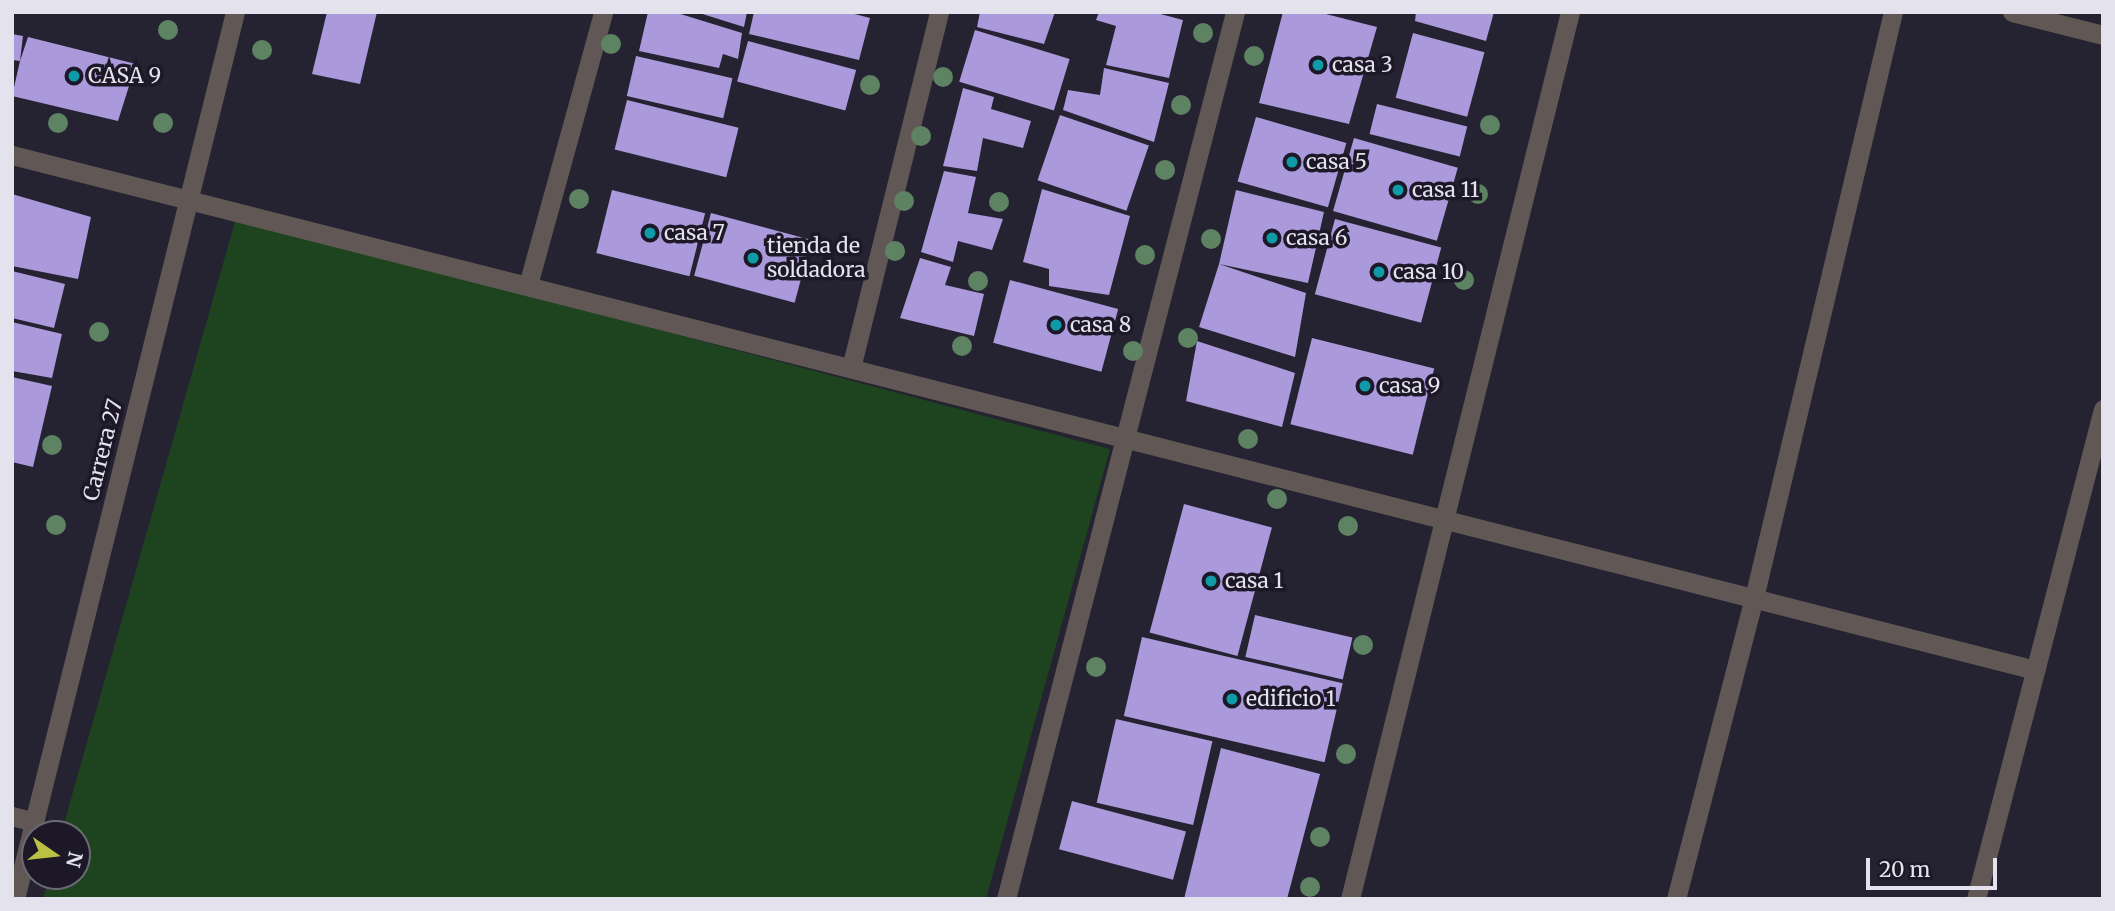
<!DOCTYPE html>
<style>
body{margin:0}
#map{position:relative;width:2115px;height:911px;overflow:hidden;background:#252231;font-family:Merriweather,serif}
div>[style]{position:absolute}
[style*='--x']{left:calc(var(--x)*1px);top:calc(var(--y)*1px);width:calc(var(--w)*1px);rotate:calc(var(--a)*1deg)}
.green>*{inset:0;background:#1d441e}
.building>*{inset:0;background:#aa99db;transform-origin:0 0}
.minor>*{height:19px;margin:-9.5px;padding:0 9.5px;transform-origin:9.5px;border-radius:9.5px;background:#615855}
.trees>*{width:20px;height:20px;margin:-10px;border-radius:50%;background:#5d8362}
.dots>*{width:19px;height:19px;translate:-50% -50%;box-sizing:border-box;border:4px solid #1c1827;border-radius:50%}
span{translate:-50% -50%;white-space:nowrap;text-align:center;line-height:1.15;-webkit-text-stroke:7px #1c1827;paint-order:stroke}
.poi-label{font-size:21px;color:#e4e2ed}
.left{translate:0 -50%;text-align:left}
.street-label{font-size:21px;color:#e4e2ed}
.frame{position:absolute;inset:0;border:14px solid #e4e2ed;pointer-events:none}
.north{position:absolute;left:21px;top:820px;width:70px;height:70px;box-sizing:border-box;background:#1c1827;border:2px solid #6c6976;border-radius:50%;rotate:104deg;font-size:19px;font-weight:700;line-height:28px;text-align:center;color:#e4e2ed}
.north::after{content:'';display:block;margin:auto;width:24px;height:32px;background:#bbc044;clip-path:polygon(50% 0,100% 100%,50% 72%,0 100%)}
.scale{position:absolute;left:1866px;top:858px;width:131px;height:32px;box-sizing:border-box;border:4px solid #e4e2ed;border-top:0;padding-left:9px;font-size:21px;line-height:24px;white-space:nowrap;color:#e4e2ed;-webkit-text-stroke:5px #1c1827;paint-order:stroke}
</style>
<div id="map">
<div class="green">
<div style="clip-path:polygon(236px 218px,1110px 449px,986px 899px,43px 899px,49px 876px,77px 876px,77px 834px,61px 834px)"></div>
</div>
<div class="building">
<div style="clip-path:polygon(327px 12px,377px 12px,360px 84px,312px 74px)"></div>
<div style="clip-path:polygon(648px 12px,674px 12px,742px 33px,738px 59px,723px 54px,719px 68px,639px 51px)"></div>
<div style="clip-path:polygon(696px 12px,747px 12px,744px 27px)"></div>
<div style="clip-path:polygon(754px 12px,847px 12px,870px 18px,859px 60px,749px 34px)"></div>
<div style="clip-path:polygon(980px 12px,1055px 12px,1044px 44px,977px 27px)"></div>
<div style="clip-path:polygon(1099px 12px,1153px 12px,1183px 20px,1169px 78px,1106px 65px,1116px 26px,1096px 20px)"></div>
<div style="clip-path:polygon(1283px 12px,1318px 12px,1377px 27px,1349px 124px,1259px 103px)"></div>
<div style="clip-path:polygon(1416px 12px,1494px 12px,1486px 41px,1415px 21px)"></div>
<div style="left:975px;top:30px;width:99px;height:54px;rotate:17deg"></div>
<div style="left:1413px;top:33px;width:74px;height:67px;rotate:15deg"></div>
<div style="clip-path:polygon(12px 34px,23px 36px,20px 61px,28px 37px,136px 64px,118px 121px,12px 96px,20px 61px,12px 60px)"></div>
<div style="left:748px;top:41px;width:112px;height:42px;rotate:15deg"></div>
<div style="left:636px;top:56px;width:99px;height:41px;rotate:13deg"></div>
<div style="clip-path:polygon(1104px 68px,1169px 83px,1154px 142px,1063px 110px,1068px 90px,1100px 95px)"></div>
<div style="clip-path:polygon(963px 88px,994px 97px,991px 109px,1031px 121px,1023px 148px,983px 138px,977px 171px,943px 166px)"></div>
<div style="left:627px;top:100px;width:115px;height:51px;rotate:14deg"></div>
<div style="left:1377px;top:104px;width:93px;height:31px;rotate:14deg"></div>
<div style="left:1060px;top:115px;width:94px;height:69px;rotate:19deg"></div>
<div style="left:1256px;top:117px;width:94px;height:67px;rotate:16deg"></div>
<div style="left:1354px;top:138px;width:108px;height:76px;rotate:16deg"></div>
<div style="clip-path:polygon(944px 171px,976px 177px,968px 213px,1003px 219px,992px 250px,958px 241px,953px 262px,921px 252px)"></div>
<div style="clip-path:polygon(1042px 189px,1130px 216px,1109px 295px,1049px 286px,1049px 269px,1023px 262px)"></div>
<div style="left:612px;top:190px;width:96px;height:65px;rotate:14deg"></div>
<div style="clip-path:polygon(1236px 190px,1324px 212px,1308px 283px,1219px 264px,1306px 293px,1295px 357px,1199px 327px,1219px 264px)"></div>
<div style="clip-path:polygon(12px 194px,91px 217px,78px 279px,12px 266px)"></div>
<div style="left:711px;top:213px;width:104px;height:65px;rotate:15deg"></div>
<div style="left:1335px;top:219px;width:110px;height:78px;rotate:15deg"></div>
<div style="clip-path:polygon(920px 258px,951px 267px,945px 285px,984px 294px,974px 336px,900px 318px)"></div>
<div style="clip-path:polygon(12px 271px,65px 284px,54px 328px,12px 318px)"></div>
<div style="left:1010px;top:280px;width:112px;height:65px;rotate:15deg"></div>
<div style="clip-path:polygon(12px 322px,62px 334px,52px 378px,12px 371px)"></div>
<div style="left:1312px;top:338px;width:126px;height:89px;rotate:14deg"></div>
<div style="clip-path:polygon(1197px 341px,1295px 373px,1282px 427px,1186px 401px)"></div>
<div style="clip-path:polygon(12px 377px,52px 386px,33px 467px,12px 462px)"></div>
<div style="left:1184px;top:504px;width:91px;height:133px;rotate:15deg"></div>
<div style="left:1255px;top:615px;width:100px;height:43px;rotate:13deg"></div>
<div style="left:1142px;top:637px;width:206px;height:81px;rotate:13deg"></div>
<div style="left:1116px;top:719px;width:99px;height:86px;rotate:13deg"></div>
<div style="clip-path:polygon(1221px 748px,1320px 774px,1287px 899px,1184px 899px)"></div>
<div style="left:1072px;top:801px;width:118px;height:50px;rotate:15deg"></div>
</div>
<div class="minor">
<div style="--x:2012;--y:12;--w:94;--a:14.2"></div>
<div style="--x:12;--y:155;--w:2088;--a:14.28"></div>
<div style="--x:528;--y:285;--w:283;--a:-74.6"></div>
<div style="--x:851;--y:368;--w:367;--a:-76.1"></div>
<div style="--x:12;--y:816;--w:23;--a:15"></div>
<div style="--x:15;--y:899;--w:914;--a:-76.07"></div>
<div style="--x:1006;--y:899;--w:916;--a:-75.52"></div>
<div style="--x:1350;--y:899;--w:914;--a:-76.07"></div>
<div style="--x:1676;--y:899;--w:311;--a:-75.5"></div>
<div style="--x:1754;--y:598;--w:602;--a:-76.66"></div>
<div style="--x:1976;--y:899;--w:506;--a:-75.47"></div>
</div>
<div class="trees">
<div style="left:168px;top:30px"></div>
<div style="left:1203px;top:33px"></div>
<div style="left:611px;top:44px"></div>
<div style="left:262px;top:50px"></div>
<div style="left:1254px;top:56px"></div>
<div style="left:943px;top:77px"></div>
<div style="left:870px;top:85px"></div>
<div style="left:1181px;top:105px"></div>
<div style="left:58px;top:123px"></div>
<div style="left:163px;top:123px"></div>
<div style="left:1490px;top:125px"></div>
<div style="left:921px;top:136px"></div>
<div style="left:1165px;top:170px"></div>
<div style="left:1478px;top:194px"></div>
<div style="left:579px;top:199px"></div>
<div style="left:904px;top:201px"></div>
<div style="left:999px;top:202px"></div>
<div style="left:1211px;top:239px"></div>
<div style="left:895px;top:251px"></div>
<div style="left:1145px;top:255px"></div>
<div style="left:1464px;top:280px"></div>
<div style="left:978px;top:281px"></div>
<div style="left:99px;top:332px"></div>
<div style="left:1188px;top:338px"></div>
<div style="left:962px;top:346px"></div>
<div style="left:1133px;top:351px"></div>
<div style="left:1248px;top:439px"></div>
<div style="left:52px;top:445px"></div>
<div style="left:1277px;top:499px"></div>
<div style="left:56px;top:525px"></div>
<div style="left:1348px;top:526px"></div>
<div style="left:1363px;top:645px"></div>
<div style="left:1096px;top:667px"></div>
<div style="left:1346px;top:754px"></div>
<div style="left:1320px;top:837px"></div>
<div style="left:1310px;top:887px"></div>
</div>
<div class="dots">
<div style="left:1318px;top:65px;background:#0f9aa8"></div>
<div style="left:74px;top:76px;background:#0f9aa8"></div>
<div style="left:1292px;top:162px;background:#0f9aa8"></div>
<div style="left:1398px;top:190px;background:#0f9aa8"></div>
<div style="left:650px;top:233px;background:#0f9aa8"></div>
<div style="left:1272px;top:238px;background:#0f9aa8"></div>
<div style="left:753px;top:258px;background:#0f9aa8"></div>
<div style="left:1379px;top:272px;background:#0f9aa8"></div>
<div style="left:1056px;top:325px;background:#0f9aa8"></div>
<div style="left:1365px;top:386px;background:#0f9aa8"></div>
<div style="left:1211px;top:581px;background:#0f9aa8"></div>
<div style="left:1232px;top:699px;background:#0f9aa8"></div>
</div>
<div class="poi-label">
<span class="left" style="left:1332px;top:65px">casa 3</span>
<span class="left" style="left:88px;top:76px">CASA 9</span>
<span class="left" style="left:1306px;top:162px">casa 5</span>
<span class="left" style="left:1412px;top:190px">casa 11</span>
<span class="left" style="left:664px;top:233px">casa 7</span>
<span class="left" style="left:1286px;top:238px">casa 6</span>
<span class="left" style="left:767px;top:258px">tienda de<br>soldadora</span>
<span class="left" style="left:1393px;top:272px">casa 10</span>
<span class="left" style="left:1070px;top:325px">casa 8</span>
<span class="left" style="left:1379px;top:386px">casa 9</span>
<span class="left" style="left:1225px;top:581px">casa 1</span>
<span class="left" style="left:1246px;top:699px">edificio 1</span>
</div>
<div class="street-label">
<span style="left:103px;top:450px;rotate:-76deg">Carrera 27</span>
</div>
<div class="frame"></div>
<div class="north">N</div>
<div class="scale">20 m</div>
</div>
